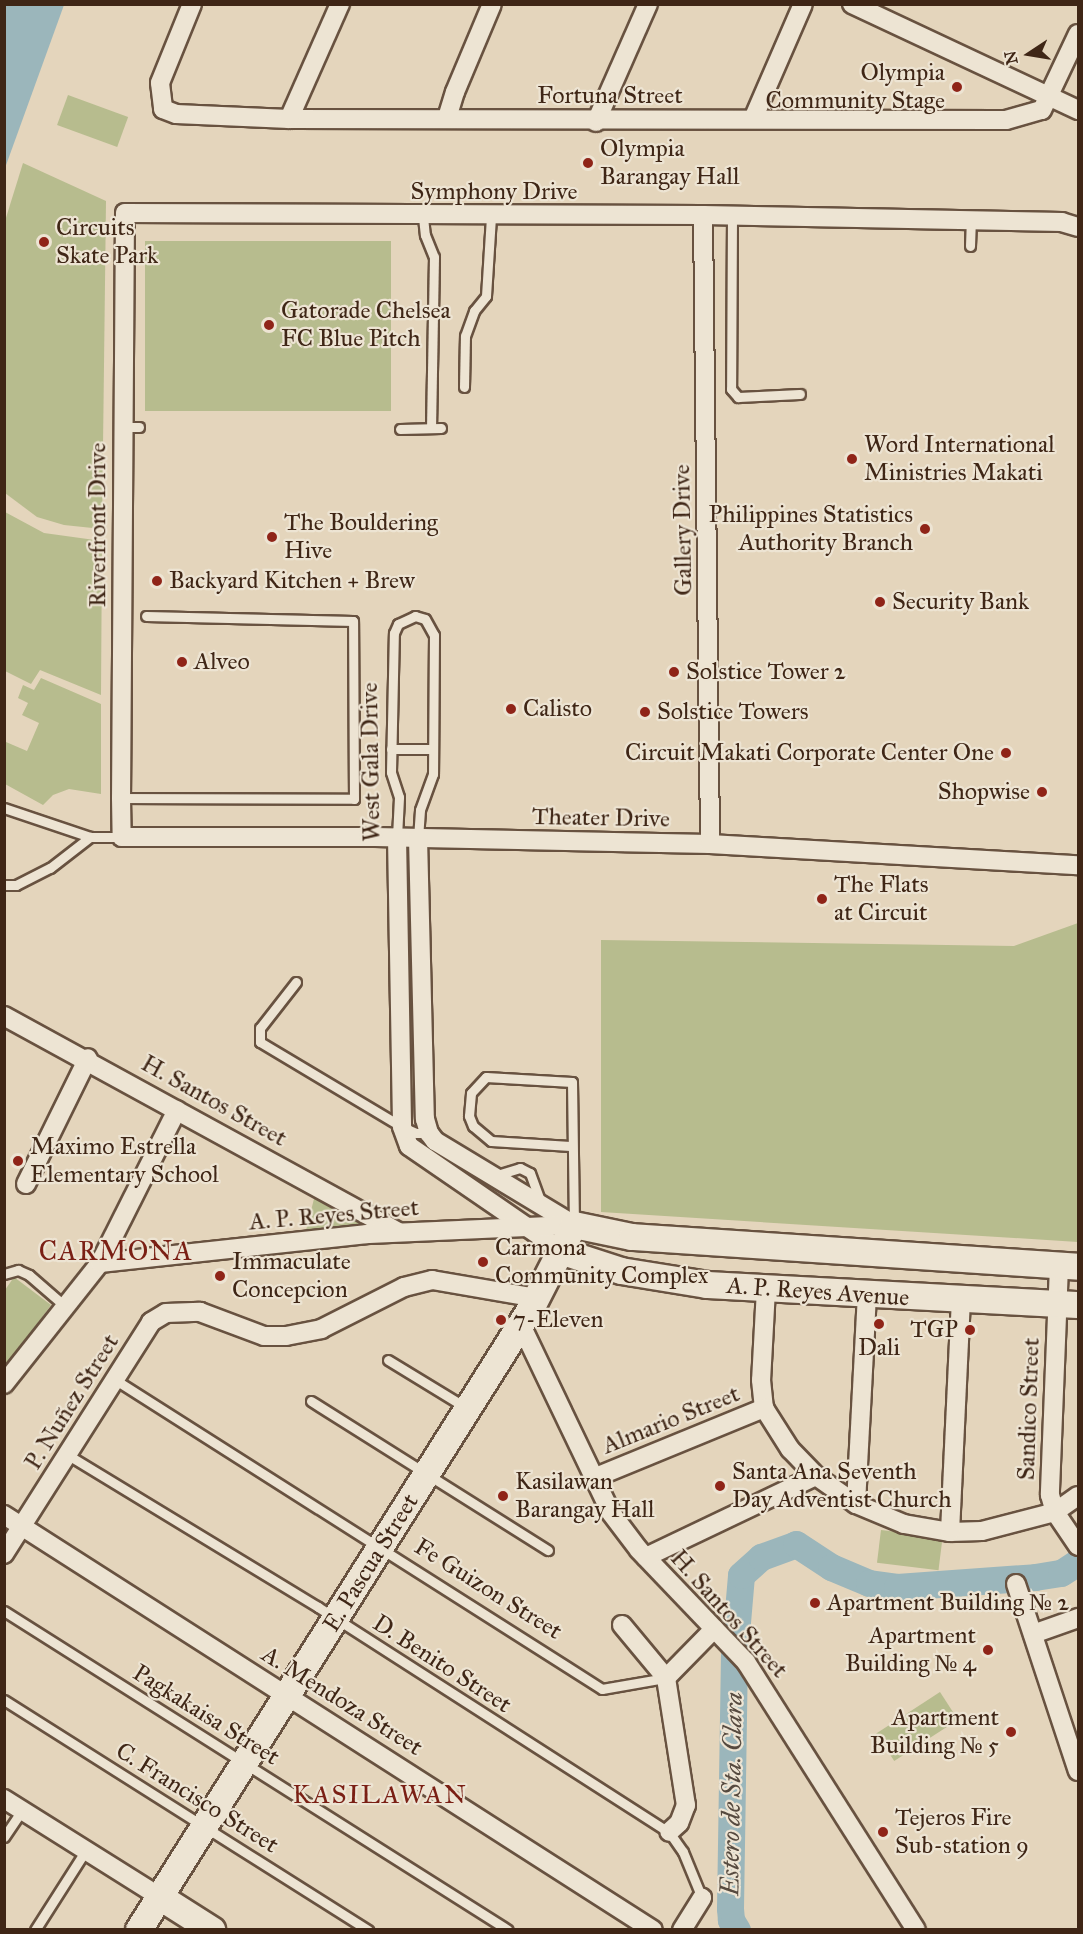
<!DOCTYPE html>
<meta charset="utf-8">
<style>
body{margin:0}
#map{position:relative;width:1083px;height:1934px;overflow:hidden;background:#e4d5bc;font-family:"IM FELL Great Primer",serif}
div>[style]{position:absolute}
[style*='--x']{left:calc(var(--x)*1px);top:calc(var(--y)*1px);width:calc(var(--w)*1px);rotate:calc(var(--a)*1deg)}
.green>*{inset:0;background:#b7bc8e;transform-origin:0 0}
.water>*{inset:0;background:#9bb6bb}
.river>*{height:27px;margin:-13.5px;padding:0 13.5px;transform-origin:13.5px;border-radius:13.5px;background:#9bb6bb}
.roads{filter:drop-shadow(2px 0 #685240) drop-shadow(-2px 0 #685240) drop-shadow(0 2px #685240) drop-shadow(0 -2px #685240)}
.lane>*{height:9px;margin:-4.5px;padding:0 4.5px;transform-origin:4.5px;border-radius:4.5px;background:#ede4d3}
.street>*{height:18px;margin:-9px;padding:0 9px;transform-origin:9px;border-radius:9px;background:#ede4d3}
.secondary>*{height:26px;margin:-13px;padding:0 13px;transform-origin:13px;border-radius:13px;background:#ede4d3}
.dots>*{width:16px;height:16px;translate:-50% -50%;box-sizing:border-box;border:3px solid #ede4d3;border-radius:50%}
span{translate:-50% -50%;white-space:nowrap;text-align:center;line-height:1.15;-webkit-text-stroke:4.5px #ede4d3;paint-order:stroke}
.poi-label{font-size:24px;color:#3f2616}
.right{translate:-100% -50%;text-align:right}
.left{translate:0 -50%;text-align:left}
.street-label{font-size:24px;color:#3f2616}
.water-label{font-size:26px;color:#564a3f;font-style:italic}
.neighbourhood-label{font-size:26px;color:#7a1f14;letter-spacing:1.5px}
.quarter-label{font-size:27px;color:#7a1f14;letter-spacing:1.5px}
.frame{position:absolute;inset:0;border:6px solid #3f2616;pointer-events:none}
.north{position:absolute;left:999px;top:24px;width:60px;height:60px;-webkit-text-stroke:4px #ede4d3;paint-order:stroke;rotate:258deg;font-size:16px;font-weight:700;line-height:24px;text-align:center;color:#3f2616}
.north::after{content:'';display:block;margin:auto;width:21px;height:27px;background:#3f2616;clip-path:polygon(50% 0,100% 100%,50% 72%,0 100%)}
</style>
<div id="map">
<div class="green">
<div style="left:68px;top:95px;width:64px;height:32px;rotate:20deg"></div>
<div style="clip-path:polygon(23px 163px,106px 201px,102px 529px,64px 525px,37px 517px,5px 493px,5px 221px)"></div>
<div style="left:391px;top:241px;width:170px;height:246px;rotate:90deg"></div>
<div style="clip-path:polygon(5px 512px,44px 533px,102px 541px,101px 695px,40px 670px,31px 684px,5px 671px)"></div>
<div style="clip-path:polygon(41px 678px,101px 704px,101px 794px,69px 789px,53px 795px,43px 805px,5px 784px,6px 742px,27px 751px,39px 723px,22px 715px,28px 703px,18px 698px,23px 685px,34px 690px)"></div>
<div style="clip-path:polygon(1078px 923px,1078px 1242px,601px 1212px,601px 940px,1014px 946px)"></div>
<div style="clip-path:polygon(315px 1195px,366px 1222px,363px 1230px,305px 1234px)"></div>
<div style="clip-path:polygon(14px 1277px,51px 1305px,5px 1368px,5px 1290px)"></div>
<div style="left:881px;top:1530px;width:62px;height:33px;rotate:7deg"></div>
<div style="left:940px;top:1692px;width:33px;height:76px;rotate:57deg"></div>
</div>
<div class="water">
<div style="clip-path:polygon(5px 4px,64px 5px,5px 168px,4px 5px)"></div>
</div>
<div class="river">
<div style="--x:737;--y:1930;--w:12;--a:-121"></div>
<div style="--x:731;--y:1920;--w:12;--a:-95"></div>
<div style="--x:730;--y:1908;--w:251;--a:-89.1"></div>
<div style="--x:734;--y:1657;--w:82;--a:-85.1"></div>
<div style="--x:741;--y:1575;--w:27;--a:-42"></div>
<div style="--x:761;--y:1557;--w:37;--a:-20"></div>
<div style="--x:796;--y:1544;--w:42;--a:33.3"></div>
<div style="--x:831;--y:1567;--w:41;--a:22.8"></div>
<div style="--x:869;--y:1583;--w:28;--a:8"></div>
<div style="--x:897;--y:1587;--w:138;--a:-4.1"></div>
<div style="--x:1035;--y:1577;--w:26;--a:-9"></div>
<div style="--x:1061;--y:1573;--w:20;--a:-33"></div>
</div>
<div class="roads">
<div class="lane">
<div style="--x:732;--y:216;--w:173;--a:90.3"></div>
<div style="--x:731;--y:389;--w:11;--a:49"></div>
<div style="--x:738;--y:397;--w:62;--a:-2.8"></div>
<div style="--x:423;--y:217;--w:18;--a:84"></div>
<div style="--x:425;--y:235;--w:24;--a:68"></div>
<div style="--x:434;--y:257;--w:171;--a:91"></div>
<div style="--x:970;--y:246;--w:25;--a:-88"></div>
<div style="--x:464;--y:387;--w:51;--a:-88.9"></div>
<div style="--x:465;--y:336;--w:27;--a:-70"></div>
<div style="--x:474;--y:311;--w:19;--a:-51"></div>
<div style="--x:486;--y:296;--w:80;--a:-86.4"></div>
<div style="--x:122;--y:427;--w:17;--a:0"></div>
<div style="--x:400;--y:429;--w:41;--a:-1.4"></div>
<div style="--x:391;--y:749;--w:42;--a:0"></div>
<div style="--x:121;--y:798;--w:233;--a:0.2"></div>
<div style="--x:354;--y:799;--w:178;--a:-90.3"></div>
<div style="--x:353;--y:621;--w:207;--a:-178.6"></div>
<div style="--x:4;--y:808;--w:91;--a:18.6"></div>
<div style="--x:90;--y:837;--w:32;--a:0"></div>
<div style="--x:397;--y:837;--w:40;--a:-87.1"></div>
<div style="--x:399;--y:797;--w:26;--a:-108"></div>
<div style="--x:391;--y:772;--w:139;--a:-88.8"></div>
<div style="--x:394;--y:633;--w:10;--a:-66"></div>
<div style="--x:398;--y:624;--w:19;--a:-25"></div>
<div style="--x:415;--y:616;--w:10;--a:17"></div>
<div style="--x:425;--y:619;--w:18;--a:61"></div>
<div style="--x:434;--y:635;--w:139;--a:90.4"></div>
<div style="--x:433;--y:774;--w:38;--a:110"></div>
<div style="--x:420;--y:810;--w:28;--a:94"></div>
<div style="--x:4;--y:885;--w:12;--a:0"></div>
<div style="--x:16;--y:885;--w:38;--a:-27"></div>
<div style="--x:50;--y:868;--w:51;--a:-37.8"></div>
<div style="--x:296;--y:982;--w:58;--a:128"></div>
<div style="--x:260;--y:1028;--w:14;--a:90"></div>
<div style="--x:260;--y:1042;--w:165;--a:30.9"></div>
<div style="--x:402;--y:1127;--w:15;--a:23"></div>
<div style="--x:416;--y:1133;--w:13;--a:0"></div>
<div style="--x:570;--y:1146;--w:79;--a:-176.4"></div>
<div style="--x:491;--y:1141;--w:23;--a:-140"></div>
<div style="--x:473;--y:1126;--w:11;--a:-112"></div>
<div style="--x:469;--y:1116;--w:23;--a:-85"></div>
<div style="--x:471;--y:1093;--w:22;--a:-47"></div>
<div style="--x:486;--y:1077;--w:86;--a:3.3"></div>
<div style="--x:572;--y:1082;--w:143;--a:89.2"></div>
<div style="--x:497;--y:1175;--w:24;--a:-17"></div>
<div style="--x:520;--y:1168;--w:11;--a:27"></div>
<div style="--x:530;--y:1173;--w:32;--a:70"></div>
<div style="--x:4;--y:1274;--w:15;--a:-16"></div>
<div style="--x:18;--y:1270;--w:12;--a:24"></div>
<div style="--x:29;--y:1275;--w:49;--a:40.9"></div>
<div style="--x:388;--y:1360;--w:90;--a:31.4"></div>
<div style="--x:114;--y:1379;--w:578;--a:32.43"></div>
<div style="--x:602;--y:1689;--w:65;--a:-9.8"></div>
<div style="--x:311;--y:1401;--w:280;--a:32.2"></div>
<div style="--x:68;--y:1455;--w:293;--a:31.3"></div>
<div style="--x:318;--y:1607;--w:417;--a:32.7"></div>
<div style="--x:669;--y:1832;--w:24;--a:55"></div>
<div style="--x:683;--y:1852;--w:50;--a:67.6"></div>
<div style="--x:4;--y:1611;--w:596;--a:32.33"></div>
<div style="--x:4;--y:1700;--w:431;--a:32.3"></div>
<div style="--x:4;--y:1837;--w:32;--a:-56"></div>
<div style="--x:35;--y:1930;--w:95;--a:-57.5"></div>
</div>
<div class="street">
<div style="--x:192;--y:4;--w:85;--a:112.1"></div>
<div style="--x:160;--y:83;--w:26;--a:83"></div>
<div style="--x:163;--y:109;--w:14;--a:21"></div>
<div style="--x:176;--y:114;--w:113;--a:2.5"></div>
<div style="--x:289;--y:119;--w:717;--a:0.08"></div>
<div style="--x:1006;--y:120;--w:37;--a:-16"></div>
<div style="--x:1042;--y:110;--w:84;--a:-64.7"></div>
<div style="--x:852;--y:4;--w:250;--a:25.1"></div>
<div style="--x:447;--y:118;--w:27;--a:-73"></div>
<div style="--x:455;--y:92;--w:95;--a:-67.2"></div>
<div style="--x:289;--y:119;--w:126;--a:-66.1"></div>
<div style="--x:753;--y:119;--w:125;--a:-66.5"></div>
<div style="--x:596;--y:122;--w:129;--a:-66.2"></div>
<div style="--x:703;--y:215;--w:629;--a:89.36"></div>
<div style="--x:1078;--y:227;--w:17;--a:-163"></div>
<div style="--x:1062;--y:222;--w:359;--a:-178.9"></div>
<div style="--x:703;--y:215;--w:578;--a:-179.8"></div>
<div style="--x:125;--y:213;--w:585;--a:90.39"></div>
<div style="--x:121;--y:798;--w:39;--a:89"></div>
<div style="--x:122;--y:837;--w:253;--a:0"></div>
<div style="--x:375;--y:837;--w:335;--a:1.2"></div>
<div style="--x:710;--y:844;--w:369;--a:3.3"></div>
<div style="--x:397;--y:837;--w:290;--a:89"></div>
<div style="--x:402;--y:1127;--w:20;--a:70"></div>
<div style="--x:409;--y:1146;--w:187;--a:34.5"></div>
<div style="--x:418;--y:838;--w:281;--a:88.6"></div>
<div style="--x:425;--y:1119;--w:15;--a:74"></div>
<div style="--x:429;--y:1133;--w:10;--a:53"></div>
<div style="--x:435;--y:1141;--w:162;--a:31.1"></div>
<div style="--x:4;--y:1016;--w:450;--a:28.7"></div>
<div style="--x:26;--y:1184;--w:140;--a:-63.8"></div>
<div style="--x:100;--y:1263;--w:269;--a:-6.2"></div>
<div style="--x:367;--y:1234;--w:207;--a:-2.5"></div>
<div style="--x:1059;--y:1266;--w:229;--a:92.3"></div>
<div style="--x:1050;--y:1495;--w:18;--a:74"></div>
<div style="--x:1055;--y:1512;--w:41;--a:55.9"></div>
<div style="--x:766;--y:1289;--w:91;--a:93.1"></div>
<div style="--x:761;--y:1380;--w:28;--a:84"></div>
<div style="--x:764;--y:1408;--w:49;--a:57.6"></div>
<div style="--x:790;--y:1449;--w:37;--a:46"></div>
<div style="--x:816;--y:1476;--w:49;--a:35"></div>
<div style="--x:856;--y:1504;--w:52;--a:22.6"></div>
<div style="--x:904;--y:1524;--w:47;--a:9.9"></div>
<div style="--x:950;--y:1532;--w:32;--a:-2"></div>
<div style="--x:982;--y:1531;--w:75;--a:-14.6"></div>
<div style="--x:1055;--y:1512;--w:28;--a:-35"></div>
<div style="--x:521;--y:1325;--w:208;--a:64.4"></div>
<div style="--x:611;--y:1513;--w:46;--a:52.9"></div>
<div style="--x:639;--y:1550;--w:155;--a:46.3"></div>
<div style="--x:746;--y:1662;--w:317;--a:57.6"></div>
<div style="--x:4;--y:1384;--w:154;--a:-51.6"></div>
<div style="--x:100;--y:1263;--w:171;--a:-63.3"></div>
<div style="--x:596;--y:1477;--w:182;--a:-22.3"></div>
<div style="--x:856;--y:1504;--w:209;--a:-87"></div>
<div style="--x:4;--y:1515;--w:770;--a:32.6"></div>
<div style="--x:950;--y:1532;--w:231;--a:-87.3"></div>
<div style="--x:4;--y:1554;--w:275;--a:-57.6"></div>
<div style="--x:151;--y:1322;--w:17;--a:-31"></div>
<div style="--x:166;--y:1313;--w:34;--a:-2"></div>
<div style="--x:200;--y:1312;--w:68;--a:20.6"></div>
<div style="--x:264;--y:1336;--w:22;--a:0"></div>
<div style="--x:286;--y:1336;--w:36;--a:-11"></div>
<div style="--x:321;--y:1329;--w:93;--a:-26.8"></div>
<div style="--x:404;--y:1287;--w:29;--a:-14"></div>
<div style="--x:432;--y:1280;--w:107;--a:9.7"></div>
<div style="--x:646;--y:1557;--w:188;--a:-25.5"></div>
<div style="--x:1016;--y:1584;--w:197;--a:71.7"></div>
<div style="--x:622;--y:1625;--w:69;--a:50.3"></div>
<div style="--x:666;--y:1678;--w:129;--a:81.1"></div>
<div style="--x:686;--y:1805;--w:19;--a:111"></div>
<div style="--x:679;--y:1823;--w:13;--a:138"></div>
<div style="--x:1033;--y:1634;--w:48;--a:-19.6"></div>
<div style="--x:666;--y:1678;--w:69;--a:-45.6"></div>
<div style="--x:4;--y:1799;--w:184;--a:32.1"></div>
<div style="--x:682;--y:1930;--w:38;--a:-58"></div>
</div>
<div class="secondary">
<div style="--x:563;--y:1252;--w:61;--a:18.1"></div>
<div style="--x:621;--y:1271;--w:87;--a:9.2"></div>
<div style="--x:707;--y:1285;--w:372;--a:3.1"></div>
<div style="--x:160;--y:1897;--w:62;--a:32.4"></div>
<div style="--x:139;--y:1930;--w:737;--a:-57.76"></div>
<div style="--x:532;--y:1307;--w:92;--a:-62.9"></div>
<div style="--x:574;--y:1225;--w:59;--a:11.7"></div>
<div style="--x:632;--y:1237;--w:447;--a:3.8"></div>
</div>
</div>
<div class="dots">
<div style="left:957px;top:87px;background:#8f2418"></div>
<div style="left:588px;top:163px;background:#8f2418"></div>
<div style="left:44px;top:242px;background:#8f2418"></div>
<div style="left:269px;top:325px;background:#8f2418"></div>
<div style="left:852px;top:459px;background:#8f2418"></div>
<div style="left:925px;top:529px;background:#8f2418"></div>
<div style="left:272px;top:537px;background:#8f2418"></div>
<div style="left:157px;top:581px;background:#8f2418"></div>
<div style="left:880px;top:602px;background:#8f2418"></div>
<div style="left:182px;top:662px;background:#8f2418"></div>
<div style="left:674px;top:672px;background:#8f2418"></div>
<div style="left:511px;top:709px;background:#8f2418"></div>
<div style="left:645px;top:712px;background:#8f2418"></div>
<div style="left:1006px;top:753px;background:#8f2418"></div>
<div style="left:1042px;top:792px;background:#8f2418"></div>
<div style="left:822px;top:899px;background:#8f2418"></div>
<div style="left:18px;top:1161px;background:#8f2418"></div>
<div style="left:483px;top:1262px;background:#8f2418"></div>
<div style="left:220px;top:1276px;background:#8f2418"></div>
<div style="left:501px;top:1320px;background:#8f2418"></div>
<div style="left:879px;top:1324px;background:#8f2418"></div>
<div style="left:970px;top:1330px;background:#8f2418"></div>
<div style="left:720px;top:1486px;background:#8f2418"></div>
<div style="left:503px;top:1496px;background:#8f2418"></div>
<div style="left:815px;top:1603px;background:#8f2418"></div>
<div style="left:988px;top:1650px;background:#8f2418"></div>
<div style="left:1011px;top:1732px;background:#8f2418"></div>
<div style="left:883px;top:1832px;background:#8f2418"></div>
</div>
<div class="poi-label">
<span class="right" style="left:945px;top:87px">Olympia<br>Community Stage</span>
<span class="left" style="left:600px;top:163px">Olympia<br>Barangay Hall</span>
<span class="left" style="left:56px;top:242px">Circuits<br>Skate Park</span>
<span class="left" style="left:281px;top:325px">Gatorade Chelsea<br>FC Blue Pitch</span>
<span class="left" style="left:864px;top:459px">Word International<br>Ministries Makati</span>
<span class="right" style="left:913px;top:529px">Philippines Statistics<br>Authority Branch</span>
<span class="left" style="left:284px;top:537px">The Bouldering<br>Hive</span>
<span class="left" style="left:169px;top:581px">Backyard Kitchen + Brew</span>
<span class="left" style="left:892px;top:602px">Security Bank</span>
<span class="left" style="left:194px;top:662px">Alveo</span>
<span class="left" style="left:686px;top:672px">Solstice Tower 2</span>
<span class="left" style="left:523px;top:709px">Calisto</span>
<span class="left" style="left:657px;top:712px">Solstice Towers</span>
<span class="right" style="left:994px;top:753px">Circuit Makati Corporate Center One</span>
<span class="right" style="left:1030px;top:792px">Shopwise</span>
<span class="left" style="left:834px;top:899px">The Flats<br>at Circuit</span>
<span class="left" style="left:30px;top:1161px">Maximo Estrella<br>Elementary School</span>
<span class="left" style="left:495px;top:1262px">Carmona<br>Community Complex</span>
<span class="left" style="left:232px;top:1276px">Immaculate<br>Concepcion</span>
<span class="left" style="left:513px;top:1320px">7-Eleven</span>
<span class="right" style="left:958px;top:1330px">TGP</span>
<span style="left:879px;top:1348px">Dali</span>
<span class="left" style="left:732px;top:1486px">Santa Ana Seventh<br>Day Adventist Church</span>
<span class="left" style="left:515px;top:1496px">Kasilawan<br>Barangay Hall</span>
<span class="left" style="left:827px;top:1603px">Apartment Building № 2</span>
<span class="right" style="left:976px;top:1650px">Apartment<br>Building № 4</span>
<span class="right" style="left:999px;top:1732px">Apartment<br>Building № 5</span>
<span class="left" style="left:895px;top:1832px">Tejeros Fire<br>Sub-station 9</span>
</div>
<div class="street-label">
<span style="left:610px;top:96px">Fortuna Street</span>
<span style="left:494px;top:192px">Symphony Drive</span>
<span style="left:98px;top:525px;rotate:-90deg">Riverfront Drive</span>
<span style="left:683px;top:530px;rotate:-91deg">Gallery Drive</span>
<span style="left:371px;top:762px;rotate:-91deg">West Gala Drive</span>
<span style="left:601px;top:818px;rotate:1deg">Theater Drive</span>
<span style="left:214px;top:1101px;rotate:29deg">H. Santos Street</span>
<span style="left:334px;top:1215px;rotate:-5deg">A. P. Reyes Street</span>
<span style="left:818px;top:1292px;rotate:4deg">A. P. Reyes Avenue</span>
<span style="left:72px;top:1402px;rotate:-58deg">P. Nuñez Street</span>
<span style="left:1029px;top:1409px;rotate:-88deg">Sandico Street</span>
<span style="left:671px;top:1420px;rotate:-22deg">Almario Street</span>
<span style="left:371px;top:1563px;rotate:-58deg">E. Pascua Street</span>
<span style="left:488px;top:1589px;rotate:32deg">Fe Guizon Street</span>
<span style="left:729px;top:1614px;rotate:48deg">H. Santos Street</span>
<span style="left:442px;top:1664px;rotate:33deg">D. Benito Street</span>
<span style="left:342px;top:1701px;rotate:32deg">A. Mendoza Street</span>
<span style="left:206px;top:1715px;rotate:32deg">Pagkakaisa Street</span>
<span style="left:197px;top:1798px;rotate:32deg">C. Francisco Street</span>
</div>
<div class="water-label">
<span style="left:732px;top:1794px;rotate:-89deg">Estero de Sta. Clara</span>
</div>
<div class="neighbourhood-label">
<span style="left:380px;top:1795px">KASILAWAN</span>
</div>
<div class="quarter-label">
<span style="left:116px;top:1251px">CARMONA</span>
</div>
<div class="frame"></div>
<div class="north">N</div>
</div>
